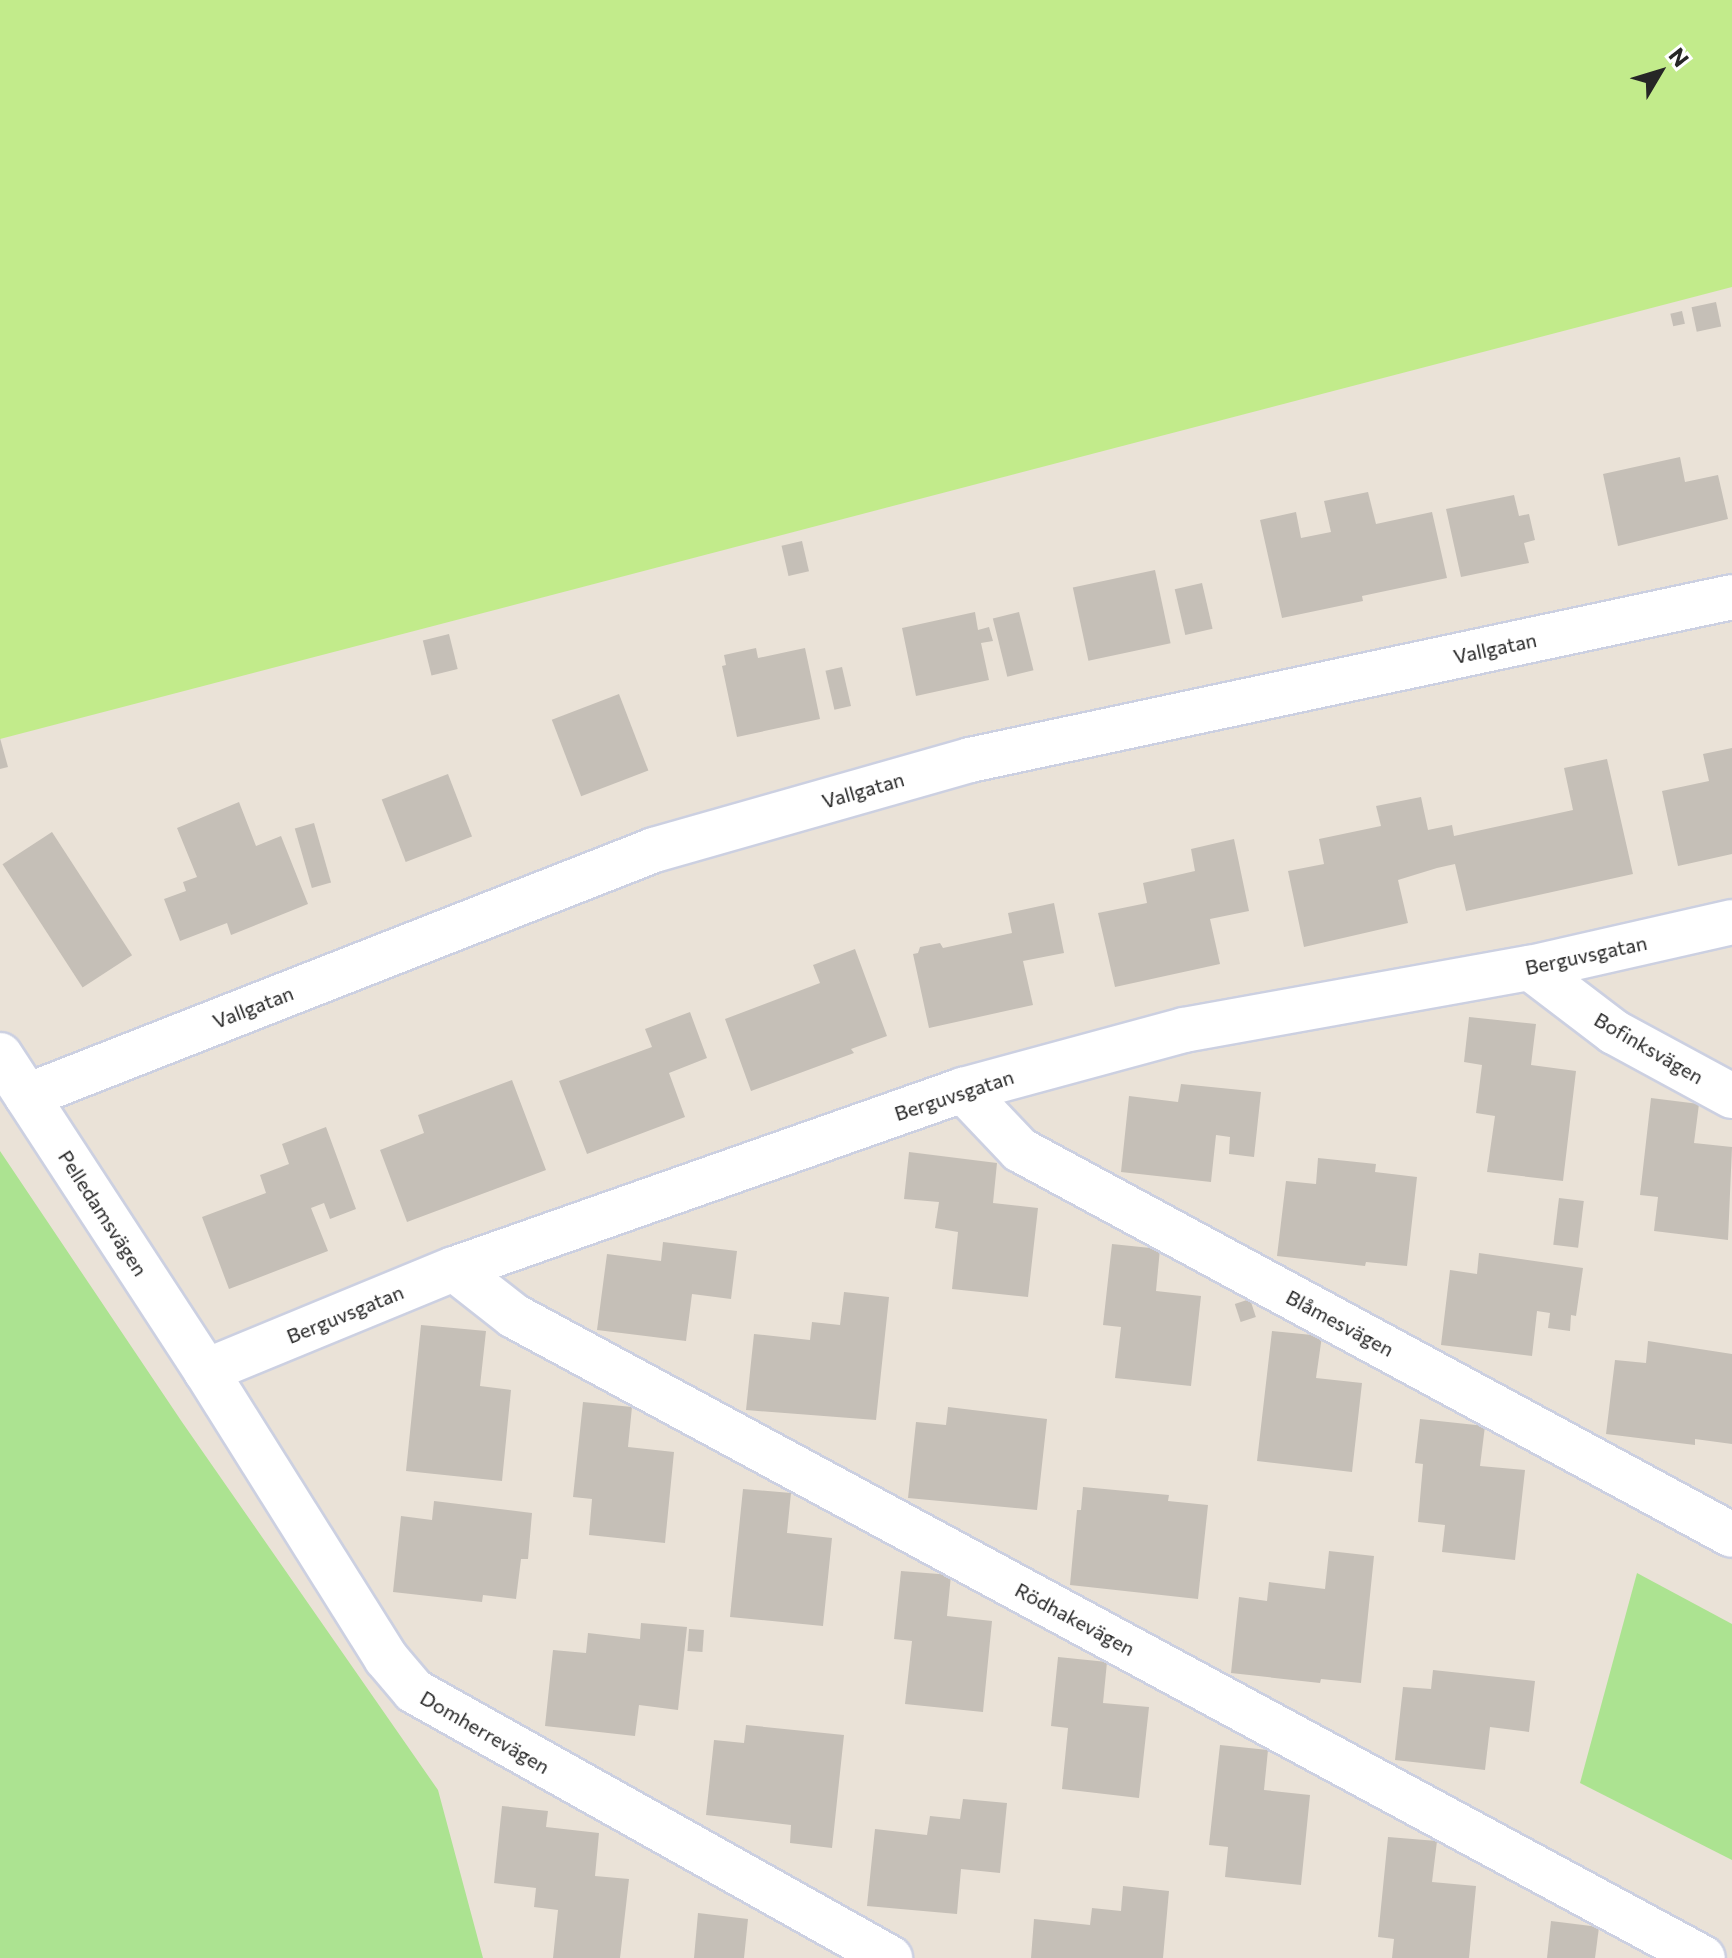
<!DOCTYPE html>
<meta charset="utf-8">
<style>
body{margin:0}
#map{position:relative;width:1732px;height:1958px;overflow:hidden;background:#eae2d7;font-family:Commissioner,sans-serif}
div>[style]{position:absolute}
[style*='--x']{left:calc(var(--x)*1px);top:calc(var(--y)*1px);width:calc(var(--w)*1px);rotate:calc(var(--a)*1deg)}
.green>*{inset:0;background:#ace391}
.pitch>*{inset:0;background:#c2eb8b}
.building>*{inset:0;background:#c5bfb7;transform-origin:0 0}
.roads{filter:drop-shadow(2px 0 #ccd0e1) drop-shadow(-2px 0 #ccd0e1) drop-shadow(0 2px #ccd0e1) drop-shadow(0 -2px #ccd0e1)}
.street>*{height:44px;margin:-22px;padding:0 22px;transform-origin:22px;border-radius:22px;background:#fff}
span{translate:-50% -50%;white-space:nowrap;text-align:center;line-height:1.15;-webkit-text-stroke:8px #fff;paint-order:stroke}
.street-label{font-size:20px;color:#262626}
.north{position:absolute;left:1620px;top:32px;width:80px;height:80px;-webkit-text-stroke:6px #fff;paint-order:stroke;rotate:52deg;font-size:22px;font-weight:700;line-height:32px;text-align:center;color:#262626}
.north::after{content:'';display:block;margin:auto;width:28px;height:36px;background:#262626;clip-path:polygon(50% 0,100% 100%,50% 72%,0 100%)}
</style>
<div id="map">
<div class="green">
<div style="clip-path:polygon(0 1151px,182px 1422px,438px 1790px,483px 1958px,0 1958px)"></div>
<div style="clip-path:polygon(1637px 1573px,1732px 1624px,1732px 1860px,1580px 1783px)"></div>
</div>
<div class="pitch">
<div style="clip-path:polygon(0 0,1732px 0,1732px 287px,0 739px)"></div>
</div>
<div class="building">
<div style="left:1716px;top:302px;width:25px;height:25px;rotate:78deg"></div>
<div style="left:1682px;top:311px;width:13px;height:12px;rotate:77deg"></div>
<div style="clip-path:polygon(1680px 457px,1685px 482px,1718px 475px,1728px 519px,1618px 546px,1603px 474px)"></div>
<div style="clip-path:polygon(1368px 492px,1376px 524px,1432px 512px,1447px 578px,1362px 596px,1363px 601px,1282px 618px,1260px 520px,1296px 512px,1301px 538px,1331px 532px,1324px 501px)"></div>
<div style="clip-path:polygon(1514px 495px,1519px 516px,1529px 514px,1535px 540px,1524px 543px,1529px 563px,1461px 577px,1446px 509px)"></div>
<div style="left:802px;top:541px;width:31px;height:21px;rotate:77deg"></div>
<div style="left:1155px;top:570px;width:75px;height:84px;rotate:78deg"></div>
<div style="left:1202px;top:583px;width:47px;height:28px;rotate:77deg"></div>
<div style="clip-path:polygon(975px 612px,978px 630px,989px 627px,993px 641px,981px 643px,989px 680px,916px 696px,902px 628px)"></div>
<div style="left:1019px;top:612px;width:60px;height:27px;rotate:76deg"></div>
<div style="left:449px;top:634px;width:36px;height:27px;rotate:76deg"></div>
<div style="clip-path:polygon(756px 648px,758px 658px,805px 648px,820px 719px,737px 737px,722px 666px,726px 665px,724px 655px)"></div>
<div style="left:842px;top:667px;width:40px;height:17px;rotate:77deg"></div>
<div style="left:619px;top:694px;width:82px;height:72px;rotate:69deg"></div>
<div style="clip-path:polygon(0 738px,8px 767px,0 769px)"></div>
<div style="clip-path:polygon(1732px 748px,1732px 854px,1678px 866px,1662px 791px,1709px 781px,1703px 754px)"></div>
<div style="clip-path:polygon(1607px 759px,1633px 874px,1466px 911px,1455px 864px,1437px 868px,1398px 880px,1408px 923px,1304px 947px,1288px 871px,1324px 864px,1319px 839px,1381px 826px,1376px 806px,1421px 797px,1428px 830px,1452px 825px,1454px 836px,1573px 810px,1564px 768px)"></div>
<div style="left:448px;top:774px;width:67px;height:71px;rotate:69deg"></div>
<div style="clip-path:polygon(239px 802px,256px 846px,281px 836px,308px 904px,231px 935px,227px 923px,180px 941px,164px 899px,186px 891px,183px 882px,197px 877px,177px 828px)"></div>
<div style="left:314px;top:823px;width:62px;height:20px;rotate:74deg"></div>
<div style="left:52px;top:832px;width:147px;height:59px;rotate:57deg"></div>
<div style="clip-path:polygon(1234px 839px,1249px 911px,1210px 919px,1220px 964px,1115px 987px,1098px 913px,1147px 903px,1143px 883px,1195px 871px,1191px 849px)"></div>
<div style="clip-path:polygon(1054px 903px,1064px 953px,1023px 961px,1033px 1005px,929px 1028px,913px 954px,918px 953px,920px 947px,940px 943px,943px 948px,1012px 933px,1008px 913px)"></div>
<div style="clip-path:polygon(855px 949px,887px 1036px,851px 1049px,854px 1053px,751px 1091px,725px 1019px,820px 983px,813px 965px)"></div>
<div style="clip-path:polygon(690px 1012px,707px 1058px,669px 1073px,685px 1117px,587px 1154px,559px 1081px,652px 1047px,645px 1029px)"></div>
<div style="clip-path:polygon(1469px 1017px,1536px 1024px,1531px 1065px,1576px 1071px,1563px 1181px,1487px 1172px,1495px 1116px,1476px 1113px,1482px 1065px,1464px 1062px)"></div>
<div style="clip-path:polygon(512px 1080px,546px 1170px,407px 1222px,380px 1150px,424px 1133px,418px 1115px)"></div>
<div style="clip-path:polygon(1181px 1084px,1261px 1092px,1254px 1157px,1229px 1154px,1230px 1137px,1216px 1135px,1211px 1182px,1121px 1172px,1129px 1096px,1178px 1102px)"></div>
<div style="clip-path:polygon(1651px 1098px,1699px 1104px,1694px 1143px,1732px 1147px,1728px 1240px,1654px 1231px,1658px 1197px,1640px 1195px)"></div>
<div style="clip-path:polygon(326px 1127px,356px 1209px,330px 1219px,324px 1203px,311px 1208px,328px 1251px,229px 1289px,202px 1217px,266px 1193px,260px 1175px,289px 1164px,282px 1144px)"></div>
<div style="clip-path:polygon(909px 1152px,997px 1163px,993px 1203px,1038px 1208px,1028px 1297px,952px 1289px,958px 1232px,935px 1228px,939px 1202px,904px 1199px)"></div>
<div style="clip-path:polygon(1318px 1158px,1376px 1164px,1375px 1172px,1417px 1177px,1407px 1266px,1366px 1262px,1365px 1266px,1277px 1256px,1286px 1181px,1316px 1184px)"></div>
<div style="left:1559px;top:1198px;width:25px;height:47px;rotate:7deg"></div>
<div style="clip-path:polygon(663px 1242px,737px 1251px,731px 1299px,692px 1294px,686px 1341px,597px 1330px,607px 1254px,661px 1261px)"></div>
<div style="clip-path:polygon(1112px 1244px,1160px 1249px,1156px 1291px,1201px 1296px,1191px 1386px,1115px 1378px,1121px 1327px,1103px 1325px)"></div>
<div style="clip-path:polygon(1479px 1253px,1583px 1268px,1576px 1316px,1571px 1315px,1570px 1331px,1548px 1328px,1550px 1313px,1537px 1311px,1532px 1356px,1441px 1345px,1450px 1270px,1477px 1274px)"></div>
<div style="clip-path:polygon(844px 1292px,889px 1297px,876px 1420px,746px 1410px,754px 1334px,810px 1340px,812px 1322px,840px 1325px)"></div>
<div style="left:1250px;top:1299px;width:19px;height:16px;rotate:72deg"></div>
<div style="clip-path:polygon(421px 1325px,486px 1331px,480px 1386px,511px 1390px,502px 1481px,406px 1471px)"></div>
<div style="clip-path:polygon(1272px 1331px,1322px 1336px,1316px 1378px,1362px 1383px,1352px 1472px,1257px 1461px)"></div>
<div style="clip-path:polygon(1648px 1341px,1732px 1354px,1732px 1444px,1695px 1439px,1695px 1445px,1606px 1434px,1615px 1360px,1646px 1363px)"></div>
<div style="clip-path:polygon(583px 1402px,632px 1407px,628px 1447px,674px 1452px,665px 1543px,589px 1535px,592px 1499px,573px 1497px)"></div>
<div style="clip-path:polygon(948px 1407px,1047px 1419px,1037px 1510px,908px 1498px,916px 1422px,946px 1425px)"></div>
<div style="clip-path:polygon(1420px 1419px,1485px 1426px,1480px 1466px,1525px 1470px,1515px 1560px,1442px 1552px,1445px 1525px,1418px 1522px,1423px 1464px,1415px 1463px)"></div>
<div style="clip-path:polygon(1083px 1487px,1169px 1495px,1168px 1501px,1208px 1505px,1198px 1599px,1070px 1585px,1077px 1510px,1081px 1510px)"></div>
<div style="clip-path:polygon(743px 1489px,791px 1493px,787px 1533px,832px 1538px,823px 1626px,730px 1617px)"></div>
<div style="clip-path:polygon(434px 1501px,532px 1513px,528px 1559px,521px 1559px,516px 1599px,483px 1595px,482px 1602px,393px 1592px,401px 1516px,432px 1520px)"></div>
<div style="clip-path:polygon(1329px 1551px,1374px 1556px,1361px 1683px,1321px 1679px,1320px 1683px,1231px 1673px,1239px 1597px,1267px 1601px,1269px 1582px,1325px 1589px)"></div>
<div style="clip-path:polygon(901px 1571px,951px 1575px,947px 1616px,992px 1621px,983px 1712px,905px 1704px,912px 1641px,894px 1639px)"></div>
<div style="clip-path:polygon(641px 1623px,687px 1627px,678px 1710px,639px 1705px,635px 1736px,545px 1726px,553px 1650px,586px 1653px,588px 1633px,640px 1639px)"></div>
<div style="left:689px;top:1629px;width:15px;height:22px;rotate:4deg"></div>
<div style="clip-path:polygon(1058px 1657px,1107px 1662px,1103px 1703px,1149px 1707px,1139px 1798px,1062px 1789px,1068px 1728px,1051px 1726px)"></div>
<div style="clip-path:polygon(1433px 1670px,1535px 1681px,1529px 1732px,1490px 1727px,1485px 1770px,1395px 1760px,1403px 1687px,1431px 1689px)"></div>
<div style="clip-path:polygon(746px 1725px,844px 1735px,832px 1848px,790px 1843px,791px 1825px,706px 1815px,714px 1740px,744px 1743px)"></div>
<div style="clip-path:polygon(1220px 1745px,1268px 1750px,1264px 1790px,1310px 1795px,1301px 1885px,1225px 1877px,1228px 1847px,1209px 1845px)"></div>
<div style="clip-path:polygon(963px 1799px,1007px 1803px,1000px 1873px,961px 1869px,957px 1914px,867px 1906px,875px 1829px,927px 1835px,930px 1816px,960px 1819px)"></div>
<div style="clip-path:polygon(502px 1806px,548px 1811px,546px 1827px,599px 1833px,595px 1876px,629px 1879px,620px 1958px,553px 1958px,558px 1910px,534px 1907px,536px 1888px,494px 1883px)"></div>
<div style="clip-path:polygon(1388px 1837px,1437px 1841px,1432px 1882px,1476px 1886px,1469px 1958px,1392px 1958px,1394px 1939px,1378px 1937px)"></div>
<div style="clip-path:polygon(1123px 1886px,1169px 1891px,1163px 1958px,1031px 1958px,1034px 1919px,1090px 1925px,1092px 1908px,1121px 1911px)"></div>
<div style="clip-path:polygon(698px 1913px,748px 1919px,744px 1958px,694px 1958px)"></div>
<div style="clip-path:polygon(1551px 1921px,1599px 1927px,1595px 1958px,1547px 1958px)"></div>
</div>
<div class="roads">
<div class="street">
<div style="--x:1530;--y:968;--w:106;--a:37.3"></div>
<div style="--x:1614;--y:1032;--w:134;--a:28.5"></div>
<div style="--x:0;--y:1055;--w:377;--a:56.9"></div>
<div style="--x:206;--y:1371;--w:339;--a:57.9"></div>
<div style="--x:386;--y:1658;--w:43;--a:49.7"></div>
<div style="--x:414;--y:1691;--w:546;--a:29.29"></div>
<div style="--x:963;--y:1090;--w:83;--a:46.5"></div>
<div style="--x:1020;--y:1150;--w:809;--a:28.4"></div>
<div style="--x:27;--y:1096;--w:674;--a:-21.42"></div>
<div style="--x:654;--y:850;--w:329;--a:-15.9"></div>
<div style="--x:970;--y:760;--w:779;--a:-12.07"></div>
<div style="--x:454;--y:1269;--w:76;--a:38.1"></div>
<div style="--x:514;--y:1316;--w:1351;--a:28.37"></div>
<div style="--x:206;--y:1371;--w:268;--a:-22.4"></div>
<div style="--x:454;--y:1269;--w:540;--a:-19.38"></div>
<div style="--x:963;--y:1090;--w:229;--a:-15.2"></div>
<div style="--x:1184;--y:1030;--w:352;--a:-10.2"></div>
<div style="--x:1530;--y:968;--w:207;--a:-12.8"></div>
</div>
</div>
<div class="street-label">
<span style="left:1495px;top:648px;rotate:-12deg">Vallgatan</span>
<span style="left:863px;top:790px;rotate:-16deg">Vallgatan</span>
<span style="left:1586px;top:955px;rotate:-12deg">Berguvsgatan</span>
<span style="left:253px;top:1007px;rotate:-21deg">Vallgatan</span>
<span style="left:1649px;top:1048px;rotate:30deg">Bofinksvägen</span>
<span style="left:954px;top:1095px;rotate:-18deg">Berguvsgatan</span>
<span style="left:103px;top:1213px;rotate:57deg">Pelledamsvägen</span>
<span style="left:345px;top:1314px;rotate:-22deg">Berguvsgatan</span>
<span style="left:1340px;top:1323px;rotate:28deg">Blåmesvägen</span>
<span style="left:1075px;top:1619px;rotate:28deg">Rödhakevägen</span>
<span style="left:485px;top:1732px;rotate:30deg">Domherrevägen</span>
</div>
<div class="north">N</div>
</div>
